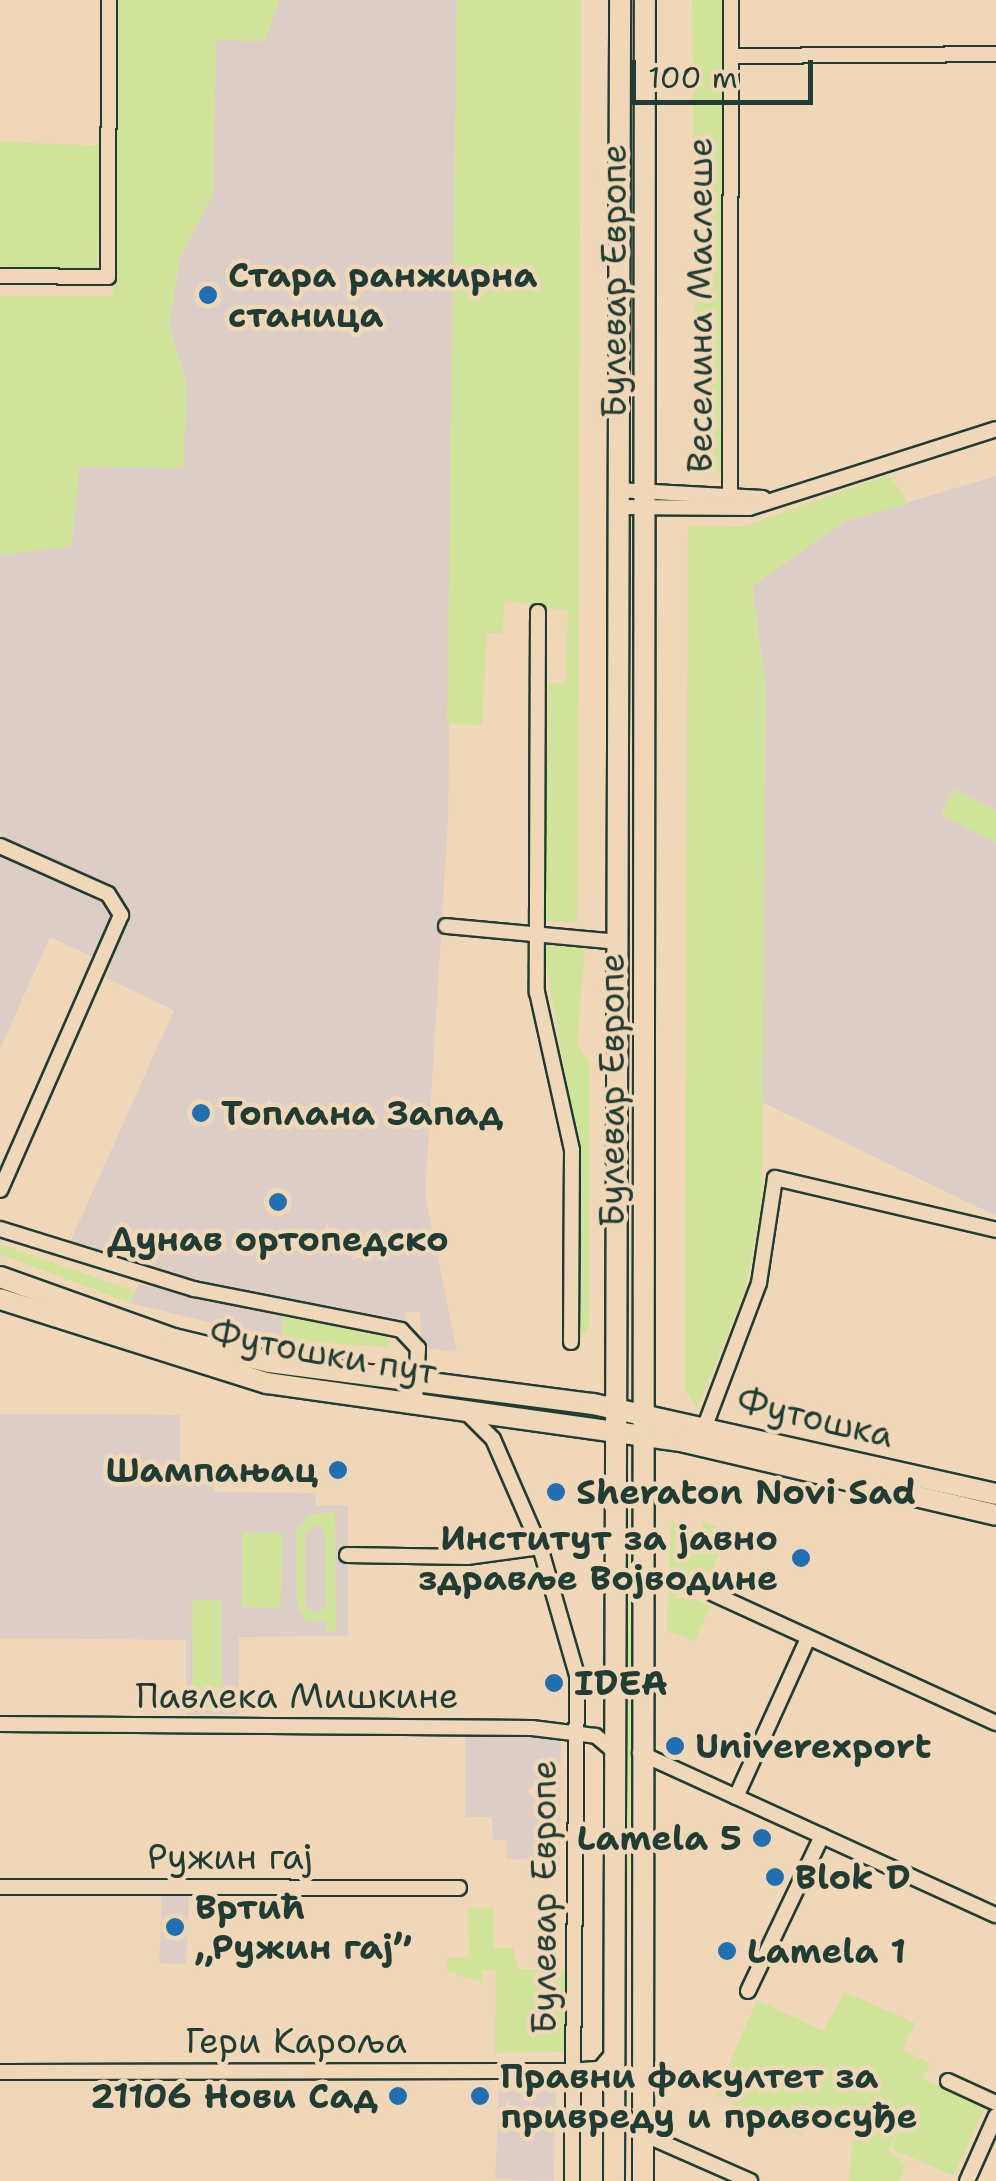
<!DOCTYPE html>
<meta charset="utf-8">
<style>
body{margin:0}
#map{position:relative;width:996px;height:2181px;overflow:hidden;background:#efd7b7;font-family:"Shantell Sans",sans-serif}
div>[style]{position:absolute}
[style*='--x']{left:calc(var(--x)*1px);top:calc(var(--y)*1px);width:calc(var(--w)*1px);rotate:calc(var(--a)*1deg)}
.built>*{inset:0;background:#dccec6;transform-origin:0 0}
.green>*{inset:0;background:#cfe499;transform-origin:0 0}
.roads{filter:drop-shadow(2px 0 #1f3d34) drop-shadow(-2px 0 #1f3d34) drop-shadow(0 2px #1f3d34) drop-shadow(0 -2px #1f3d34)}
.minor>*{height:14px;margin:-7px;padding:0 7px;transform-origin:7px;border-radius:7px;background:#efd7b7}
.secondary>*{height:20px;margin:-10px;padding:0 10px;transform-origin:10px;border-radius:10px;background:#efd7b7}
.dots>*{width:28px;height:28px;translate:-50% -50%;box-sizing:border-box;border:5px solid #efd7b7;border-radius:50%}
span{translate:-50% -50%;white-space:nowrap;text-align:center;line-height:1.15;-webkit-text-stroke:9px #efd7b7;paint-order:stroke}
.poi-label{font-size:35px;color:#1f3d34;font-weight:700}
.left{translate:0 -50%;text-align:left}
.right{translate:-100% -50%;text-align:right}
.street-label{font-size:35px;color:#1f3d34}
.scale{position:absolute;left:631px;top:60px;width:182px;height:45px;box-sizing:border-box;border:5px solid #1f3d34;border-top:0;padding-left:12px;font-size:30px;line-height:35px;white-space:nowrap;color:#1f3d34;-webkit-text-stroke:8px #efd7b7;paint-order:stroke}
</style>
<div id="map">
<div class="built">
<div style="clip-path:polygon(280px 0,457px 0,448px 820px,425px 1195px,457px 1352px,422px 1348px,420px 1312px,405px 1312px,405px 1321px,297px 1306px,68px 1247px,174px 1010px,106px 978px,111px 965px,50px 937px,0 1049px,0 555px,78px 467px,187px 385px,169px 326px,180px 258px,213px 194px,216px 40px,264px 41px)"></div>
<div style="clip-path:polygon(996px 476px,996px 1216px,762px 1102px,765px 682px,752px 586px,845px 521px)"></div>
<div style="clip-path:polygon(139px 1284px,283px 1314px,282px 1340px,130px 1303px)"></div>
<div style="clip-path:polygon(0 1414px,180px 1415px,180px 1464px,214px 1465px,214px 1492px,315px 1493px,316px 1506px,348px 1505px,348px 1636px,239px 1637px,239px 1714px,186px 1715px,186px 1640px,0 1638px)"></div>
<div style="clip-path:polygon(465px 1733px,561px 1738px,560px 1860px,507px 1859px,507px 1840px,493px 1840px,492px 1817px,466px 1817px)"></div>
<div style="left:162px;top:1890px;width:27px;height:73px;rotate:2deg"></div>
<div style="left:499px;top:2077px;width:58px;height:102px;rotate:2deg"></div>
</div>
<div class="green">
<div style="clip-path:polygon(117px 0,280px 0,264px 41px,216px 40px,213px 194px,180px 257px,169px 326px,187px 385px,183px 468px,79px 467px,72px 546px,0 555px,0 296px,113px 296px)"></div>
<div style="clip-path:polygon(457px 0,581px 0,577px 922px,543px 921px,549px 683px,566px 683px,568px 611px,504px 600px,503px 633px,487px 633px,482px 725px,447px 724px)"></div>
<div style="clip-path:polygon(692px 0,724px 0,720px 426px,736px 478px,697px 466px)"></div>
<div style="left:0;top:142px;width:101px;height:124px;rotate:2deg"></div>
<div style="clip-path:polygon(889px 475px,909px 503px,845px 521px,752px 586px,765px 682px,762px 1200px,745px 1291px,697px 1408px,685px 1390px,688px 526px,741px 527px)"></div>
<div style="clip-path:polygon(954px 789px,996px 811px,996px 843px,941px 815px)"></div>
<div style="clip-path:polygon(542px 944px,585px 947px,577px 1043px,590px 1065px,589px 1326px,576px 1346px,579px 1151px)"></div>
<div style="clip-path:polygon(0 1244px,134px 1291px,130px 1303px,0 1254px)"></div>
<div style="clip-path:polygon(283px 1314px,384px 1330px,389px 1347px,282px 1340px)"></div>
<div style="clip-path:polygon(627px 1459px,633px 1630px,623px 2181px,623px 1912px)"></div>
<div style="clip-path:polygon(evenodd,335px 1511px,336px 1632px,326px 1632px,325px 1621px,307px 1621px,297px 1606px,296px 1531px,309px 1515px,335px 1511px,316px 1524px,325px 1532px,325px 1608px,314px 1613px,305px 1605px,305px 1532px,316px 1524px)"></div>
<div style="clip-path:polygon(672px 1521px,699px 1535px,703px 1521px,728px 1531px,709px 1579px,668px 1575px)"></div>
<div style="left:243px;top:1532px;width:39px;height:75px;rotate:1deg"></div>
<div style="clip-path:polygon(668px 1588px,710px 1606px,695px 1641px,667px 1631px)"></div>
<div style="left:192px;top:1600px;width:29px;height:110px"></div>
<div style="clip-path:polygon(493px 1907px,494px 1948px,513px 1948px,519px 1969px,565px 1970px,565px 2052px,495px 2053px,496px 1970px,483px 1970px,482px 1983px,447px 1971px,447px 1958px,469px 1957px,468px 1908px)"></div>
<div style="clip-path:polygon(845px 1992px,915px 2023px,902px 2050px,930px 2063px,923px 2079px,985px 2106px,954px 2176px,892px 2149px,903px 2120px,889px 2150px,905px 2165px,900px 2181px,849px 2181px,854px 2129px,817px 2111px,801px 2136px,716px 2095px,757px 2000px,823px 2031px)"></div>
</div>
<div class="roads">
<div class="minor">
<div style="--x:731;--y:56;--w:265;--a:-0.4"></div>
<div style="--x:0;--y:276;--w:108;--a:0.5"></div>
<div style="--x:108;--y:277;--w:277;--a:-89.8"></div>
<div style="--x:617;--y:490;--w:146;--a:3.1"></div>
<div style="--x:730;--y:491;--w:491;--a:-89.9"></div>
<div style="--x:617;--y:507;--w:132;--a:0.4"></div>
<div style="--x:749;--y:508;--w:259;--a:-17.7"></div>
<div style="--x:538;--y:612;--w:380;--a:90.2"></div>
<div style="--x:537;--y:992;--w:162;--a:77.5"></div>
<div style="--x:572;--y:1150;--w:192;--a:90.3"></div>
<div style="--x:0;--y:846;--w:118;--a:24"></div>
<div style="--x:108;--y:894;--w:25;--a:58"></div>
<div style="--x:121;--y:915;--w:300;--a:113.7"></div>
<div style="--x:446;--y:926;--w:172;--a:5.3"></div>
<div style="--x:0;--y:1229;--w:203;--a:17.2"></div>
<div style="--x:194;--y:1289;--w:211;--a:11.2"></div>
<div style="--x:401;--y:1330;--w:25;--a:47"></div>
<div style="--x:418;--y:1348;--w:56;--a:93.1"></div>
<div style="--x:468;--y:1414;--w:35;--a:45"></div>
<div style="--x:493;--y:1439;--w:118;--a:66.5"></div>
<div style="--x:540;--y:1547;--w:133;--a:73.9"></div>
<div style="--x:577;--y:1675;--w:506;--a:90.57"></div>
<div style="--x:705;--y:1426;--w:153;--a:-69.3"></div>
<div style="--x:759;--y:1283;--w:106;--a:-81.3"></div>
<div style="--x:775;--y:1178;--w:227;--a:13.2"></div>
<div style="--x:347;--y:1555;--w:120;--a:1"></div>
<div style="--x:467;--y:1557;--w:74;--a:-7.8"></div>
<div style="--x:714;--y:1594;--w:310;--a:24.6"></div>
<div style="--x:0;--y:1724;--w:532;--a:0.43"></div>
<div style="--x:532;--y:1728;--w:64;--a:7.1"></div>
<div style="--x:596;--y:1736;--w:25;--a:40"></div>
<div style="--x:640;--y:1753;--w:391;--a:24.5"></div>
<div style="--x:736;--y:1797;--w:175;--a:-65.6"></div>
<div style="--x:0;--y:1887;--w:459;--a:0.1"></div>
<div style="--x:748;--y:1991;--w:172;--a:-64.5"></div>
<div style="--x:0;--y:2072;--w:568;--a:-0.1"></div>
<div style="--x:568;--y:2071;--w:32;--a:-4"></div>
<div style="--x:600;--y:2069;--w:23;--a:-50"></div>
<div style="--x:948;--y:2081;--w:53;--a:24.6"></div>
<div style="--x:643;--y:2134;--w:117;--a:23.7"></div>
<div style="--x:967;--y:2181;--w:71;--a:-66"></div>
</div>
<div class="secondary">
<div style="--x:0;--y:1277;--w:185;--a:19.6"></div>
<div style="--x:174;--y:1339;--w:98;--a:13.6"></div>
<div style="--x:269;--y:1362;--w:327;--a:7.4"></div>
<div style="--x:593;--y:1404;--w:413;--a:12.6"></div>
<div style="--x:0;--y:1299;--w:280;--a:17.5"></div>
<div style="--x:267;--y:1383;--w:422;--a:8"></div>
<div style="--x:685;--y:1442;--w:319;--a:13.2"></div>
<div style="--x:614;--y:2181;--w:2181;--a:-89.84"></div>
<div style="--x:643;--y:2181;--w:2181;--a:-89.95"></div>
</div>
</div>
<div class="dots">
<div style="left:208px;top:295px;background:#1f6fb2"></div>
<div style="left:201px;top:1113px;background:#1f6fb2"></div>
<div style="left:278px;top:1202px;background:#1f6fb2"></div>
<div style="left:338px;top:1470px;background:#1f6fb2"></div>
<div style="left:556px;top:1492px;background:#1f6fb2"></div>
<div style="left:801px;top:1558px;background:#1f6fb2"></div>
<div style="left:554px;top:1683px;background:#1f6fb2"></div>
<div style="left:675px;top:1746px;background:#1f6fb2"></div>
<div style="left:762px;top:1838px;background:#1f6fb2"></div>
<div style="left:775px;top:1877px;background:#1f6fb2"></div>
<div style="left:175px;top:1927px;background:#1f6fb2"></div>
<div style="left:727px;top:1951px;background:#1f6fb2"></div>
<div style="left:398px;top:2096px;background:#1f6fb2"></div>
<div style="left:480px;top:2096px;background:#1f6fb2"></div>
</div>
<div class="poi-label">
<span class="left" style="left:228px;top:295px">Стара ранжирна<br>станица</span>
<span class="left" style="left:221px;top:1113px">Топлана Запад</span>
<span style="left:278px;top:1239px">Дунав ортопедско</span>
<span class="right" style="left:318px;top:1470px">Шампањац</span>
<span class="left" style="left:576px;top:1492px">Sheraton Novi Sad</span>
<span class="right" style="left:778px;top:1558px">Институт за јавно<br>здравље Војводине</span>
<span class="left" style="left:574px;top:1683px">IDEA</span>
<span class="left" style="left:695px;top:1746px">Univerexport</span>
<span class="right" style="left:742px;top:1838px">Lamela 5</span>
<span class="left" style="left:795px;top:1877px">Blok D</span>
<span class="left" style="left:195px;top:1927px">Вртић<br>„Ружин гај”</span>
<span class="left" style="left:747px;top:1951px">Lamela 1</span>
<span class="left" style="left:500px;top:2096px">Правни факултет за<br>привреду и правосуђе</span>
<span class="right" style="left:378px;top:2096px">21106 Нови Сад</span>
</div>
<div class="street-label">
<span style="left:614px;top:281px;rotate:-90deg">Булевар Европе</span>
<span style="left:700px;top:305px;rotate:-90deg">Веселина Маслеше</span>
<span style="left:612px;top:1090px;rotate:-90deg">Булевар Европе</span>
<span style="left:323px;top:1353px;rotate:10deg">Футошки пут</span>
<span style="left:815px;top:1418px;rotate:13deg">Футошка</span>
<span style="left:297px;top:1696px">Павлека Мишкине</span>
<span style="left:230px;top:1857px">Ружин гај</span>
<span style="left:544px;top:1897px;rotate:-90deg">Булевар Европе</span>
<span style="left:296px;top:2041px">Гери Кароља</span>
</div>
<div class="scale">100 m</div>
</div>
